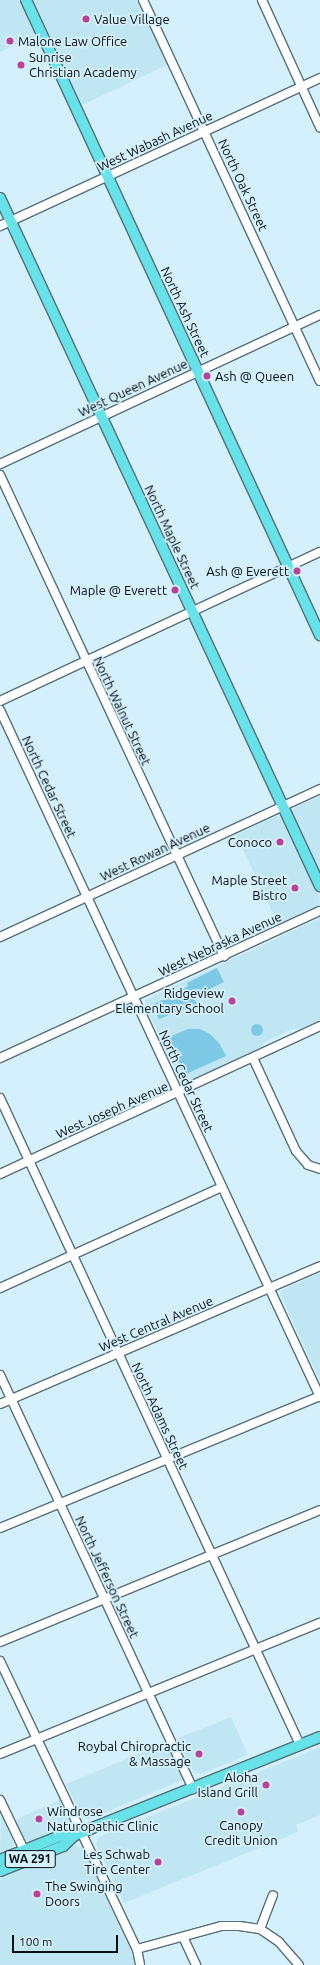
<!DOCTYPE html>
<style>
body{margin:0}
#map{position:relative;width:320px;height:1965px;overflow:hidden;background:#d4f0fc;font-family:Ubuntu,sans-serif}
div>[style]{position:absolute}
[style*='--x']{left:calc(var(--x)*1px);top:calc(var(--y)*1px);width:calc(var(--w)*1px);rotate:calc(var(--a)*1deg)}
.built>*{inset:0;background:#c0e5f3}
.green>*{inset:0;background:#7cc8e5}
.round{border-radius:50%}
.roads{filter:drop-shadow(1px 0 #566f79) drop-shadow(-1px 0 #566f79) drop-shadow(0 1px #566f79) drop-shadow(0 -1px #566f79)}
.minor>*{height:8px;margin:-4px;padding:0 4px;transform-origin:4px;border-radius:4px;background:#fff}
.major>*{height:10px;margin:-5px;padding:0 5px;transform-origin:5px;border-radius:5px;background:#66e2e8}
.dots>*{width:11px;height:11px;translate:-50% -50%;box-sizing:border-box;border:2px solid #d4f0fc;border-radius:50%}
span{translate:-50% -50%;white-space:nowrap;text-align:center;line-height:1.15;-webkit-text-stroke:3.5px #d4f0fc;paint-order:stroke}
.shield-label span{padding:1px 3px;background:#d4f0fc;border:1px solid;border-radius:3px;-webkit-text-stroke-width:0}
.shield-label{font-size:12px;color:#060f13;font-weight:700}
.poi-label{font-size:13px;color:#060f13}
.left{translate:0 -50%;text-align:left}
.right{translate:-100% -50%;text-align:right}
.street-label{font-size:13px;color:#060f13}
.scale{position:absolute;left:12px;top:1935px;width:106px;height:18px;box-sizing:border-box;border:2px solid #060f13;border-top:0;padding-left:5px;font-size:12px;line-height:14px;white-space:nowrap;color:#060f13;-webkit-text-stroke:3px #d4f0fc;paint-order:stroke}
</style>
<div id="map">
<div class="built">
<div style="clip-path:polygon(0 0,19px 0,35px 36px,0 52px)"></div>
<div style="clip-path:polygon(33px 0,139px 0,169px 64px,82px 105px)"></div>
<div style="clip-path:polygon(320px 796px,320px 872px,292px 812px,294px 808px)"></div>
<div style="clip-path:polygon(276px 816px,282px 818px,320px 898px,319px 906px,278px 924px,236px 835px)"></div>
<div style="clip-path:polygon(320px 918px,320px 1020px,300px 1029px,292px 1029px,265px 1042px,257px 1050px,187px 1082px,182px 1082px,145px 1005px,145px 1000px)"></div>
<div style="clip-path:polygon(320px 1273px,320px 1381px,280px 1294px,283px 1290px)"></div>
<div style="clip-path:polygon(231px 1717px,248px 1755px,201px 1774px,194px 1772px,176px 1739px)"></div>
<div style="clip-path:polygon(168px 1742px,183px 1775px,182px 1780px,88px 1820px,82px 1817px,66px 1784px)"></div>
<div style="clip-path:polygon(320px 1747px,320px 1815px,296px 1825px,298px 1832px,124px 1903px,96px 1844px,99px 1837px)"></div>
<div style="clip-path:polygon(62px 1799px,71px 1820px,71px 1825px,31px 1842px,25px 1840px,15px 1820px)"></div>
<div style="clip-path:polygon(1px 1814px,14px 1843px,12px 1848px,0 1854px)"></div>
<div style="clip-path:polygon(75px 1845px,84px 1849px,134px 1957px,134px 1965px,0 1965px,0 1875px)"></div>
</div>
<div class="green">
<div style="clip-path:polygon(217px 968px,224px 982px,193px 997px,197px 1004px,159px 1019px,152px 1005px,177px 993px,188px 986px,187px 983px)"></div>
<div class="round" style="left:251px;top:1024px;width:12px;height:12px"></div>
<div style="clip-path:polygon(188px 1029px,200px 1029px,210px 1034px,219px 1043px,226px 1056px,188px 1073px,183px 1072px,167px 1038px)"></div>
</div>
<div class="roads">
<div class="minor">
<div style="--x:143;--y:0;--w:420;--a:65.1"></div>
<div style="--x:262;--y:0;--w:140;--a:65.5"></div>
<div style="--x:0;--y:226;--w:353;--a:-24.8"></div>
<div style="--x:0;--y:464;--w:353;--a:-25"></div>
<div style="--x:0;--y:475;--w:531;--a:65.03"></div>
<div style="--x:0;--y:701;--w:353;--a:-25"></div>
<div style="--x:0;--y:710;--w:758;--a:65.02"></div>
<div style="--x:0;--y:937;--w:353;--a:-24.8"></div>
<div style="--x:0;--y:1058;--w:352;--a:-24.7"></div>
<div style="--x:253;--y:1058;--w:102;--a:65.2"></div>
<div style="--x:296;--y:1151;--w:18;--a:49"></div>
<div style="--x:308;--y:1165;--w:13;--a:18"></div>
<div style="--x:0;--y:1098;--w:713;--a:65.12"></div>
<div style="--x:0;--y:1174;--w:353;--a:-24.8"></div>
<div style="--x:0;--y:1288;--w:244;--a:-24.5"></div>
<div style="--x:0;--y:1375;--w:457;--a:65"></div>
<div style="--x:0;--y:1404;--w:348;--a:-23.3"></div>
<div style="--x:0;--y:1528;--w:346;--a:-22.4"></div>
<div style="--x:0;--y:1642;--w:346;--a:-22.4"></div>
<div style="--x:0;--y:1661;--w:319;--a:64.6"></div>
<div style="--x:137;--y:1949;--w:16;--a:79"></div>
<div style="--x:0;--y:1754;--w:346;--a:-22.3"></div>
<div style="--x:0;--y:1800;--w:55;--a:64.4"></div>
<div style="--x:260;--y:1929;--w:36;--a:-69"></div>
<div style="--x:184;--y:1939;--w:29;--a:65"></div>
<div style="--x:137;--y:1949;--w:87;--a:-15.3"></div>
<div style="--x:221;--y:1926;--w:18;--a:0"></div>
<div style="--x:239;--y:1926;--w:21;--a:8"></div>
<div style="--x:260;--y:1929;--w:23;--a:34"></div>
<div style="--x:279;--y:1942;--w:30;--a:49"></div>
</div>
<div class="major">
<div style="--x:26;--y:0;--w:700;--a:65.16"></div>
<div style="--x:0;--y:198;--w:759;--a:65.06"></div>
<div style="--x:0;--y:1860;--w:65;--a:-21.8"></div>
<div style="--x:60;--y:1836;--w:15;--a:-4"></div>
<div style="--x:75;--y:1835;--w:264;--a:-21.8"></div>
<div style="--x:0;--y:1871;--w:68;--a:-21.6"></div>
<div style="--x:63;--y:1846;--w:16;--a:-43"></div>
</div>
</div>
<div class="dots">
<div style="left:86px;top:19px;background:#b94298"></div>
<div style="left:10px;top:41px;background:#b94298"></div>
<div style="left:21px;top:65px;background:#b94298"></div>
<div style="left:207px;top:376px;background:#b94298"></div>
<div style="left:297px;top:571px;background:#b94298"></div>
<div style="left:175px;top:590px;background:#b94298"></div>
<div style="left:280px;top:842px;background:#b94298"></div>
<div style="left:295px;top:888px;background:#b94298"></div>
<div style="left:232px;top:1001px;background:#b94298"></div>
<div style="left:199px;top:1754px;background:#b94298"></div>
<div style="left:266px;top:1785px;background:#b94298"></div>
<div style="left:241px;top:1812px;background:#b94298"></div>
<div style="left:39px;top:1819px;background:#b94298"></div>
<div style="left:158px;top:1862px;background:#b94298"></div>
<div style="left:37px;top:1894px;background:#b94298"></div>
</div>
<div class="shield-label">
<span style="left:30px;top:1859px">WA 291</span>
</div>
<div class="poi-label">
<span class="left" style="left:94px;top:19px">Value Village</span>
<span class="left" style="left:18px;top:41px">Malone Law Office</span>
<span class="left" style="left:29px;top:65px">Sunrise<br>Christian Academy</span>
<span class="left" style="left:215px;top:376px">Ash @ Queen</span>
<span class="right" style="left:289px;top:571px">Ash @ Everett</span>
<span class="right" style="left:167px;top:590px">Maple @ Everett</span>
<span class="right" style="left:272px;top:842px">Conoco</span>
<span class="right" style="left:287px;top:888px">Maple Street<br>Bistro</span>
<span class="right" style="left:224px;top:1001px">Ridgeview<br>Elementary School</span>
<span class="right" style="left:191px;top:1754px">Roybal Chiropractic<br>&amp; Massage</span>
<span class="right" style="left:258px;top:1785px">Aloha<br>Island Grill</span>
<span class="left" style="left:47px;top:1819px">Windrose<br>Naturopathic Clinic</span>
<span style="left:241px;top:1833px">Canopy<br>Credit Union</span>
<span class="right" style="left:150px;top:1862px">Les Schwab<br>Tire Center</span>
<span class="left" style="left:45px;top:1894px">The Swinging<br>Doors</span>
</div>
<div class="street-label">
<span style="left:155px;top:141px;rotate:-25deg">West Wabash Avenue</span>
<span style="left:243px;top:185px;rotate:65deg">North Oak Street</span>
<span style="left:185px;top:312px;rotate:65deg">North Ash Street</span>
<span style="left:133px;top:388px;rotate:-25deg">West Queen Avenue</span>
<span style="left:172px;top:537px;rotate:65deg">North Maple Street</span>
<span style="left:122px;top:711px;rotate:65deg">North Walnut Street</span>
<span style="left:49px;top:787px;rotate:65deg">North Cedar Street</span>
<span style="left:155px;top:852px;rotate:-25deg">West Rowan Avenue</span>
<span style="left:220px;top:944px;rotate:-25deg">West Nebraska Avenue</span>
<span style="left:186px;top:1081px;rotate:65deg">North Cedar Street</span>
<span style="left:112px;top:1110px;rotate:-24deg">West Joseph Avenue</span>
<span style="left:156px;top:1324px;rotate:-23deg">West Central Avenue</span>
<span style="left:160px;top:1416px;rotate:65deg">North Adams Street</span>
<span style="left:107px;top:1577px;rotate:65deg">North Jefferson Street</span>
</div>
<div class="scale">100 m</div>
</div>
